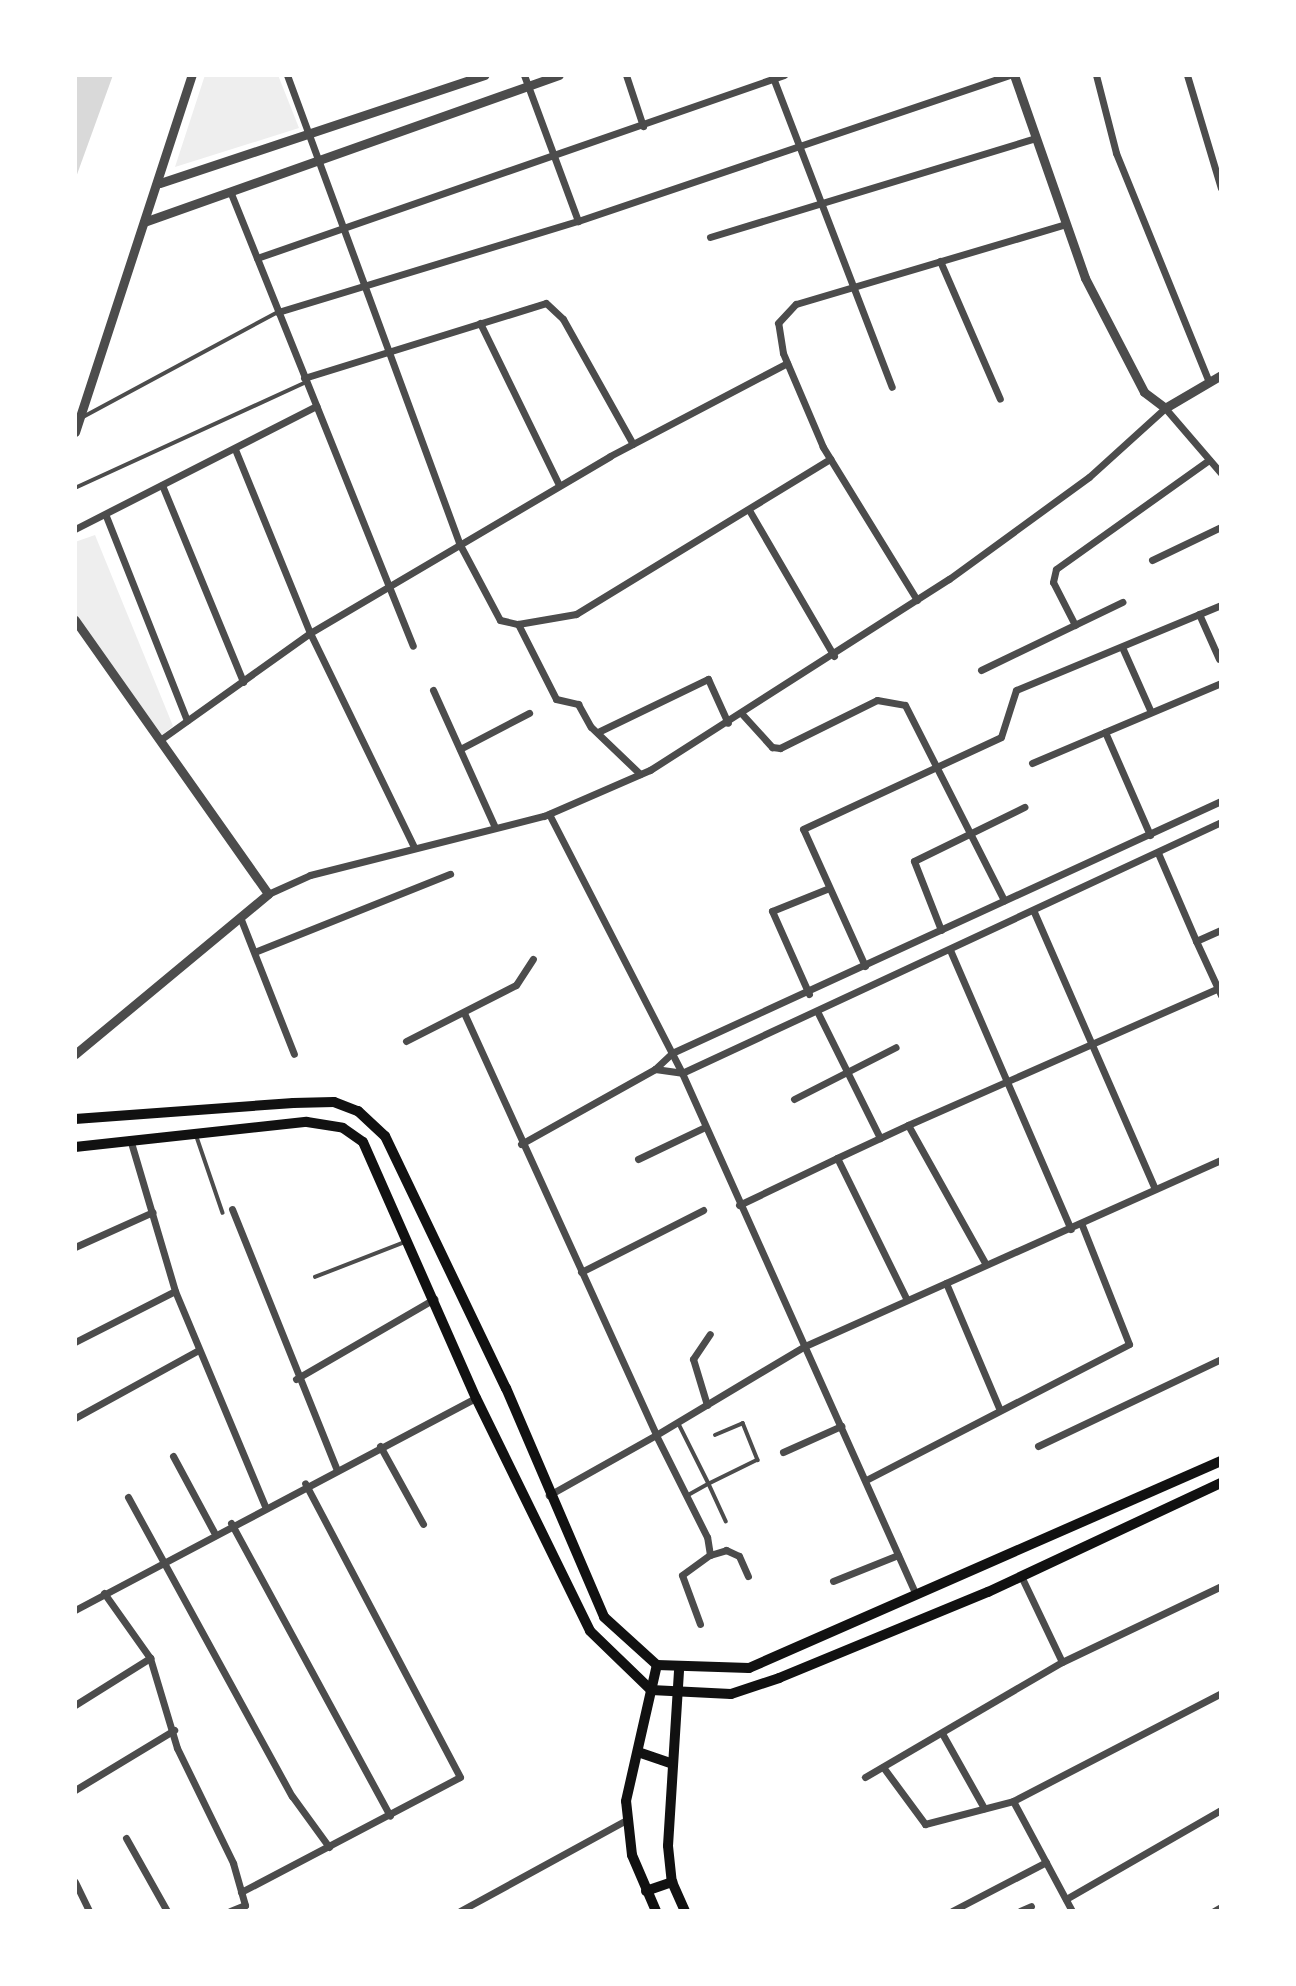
<!DOCTYPE html>
<style>
body{margin:0}
#map{position:relative;width:1296px;height:1986px;overflow:hidden;background:#fff;font-family:"Crimson Pro",serif}
div>[style]{position:absolute}
[style*='--x']{left:calc(var(--x)*1px);top:calc(var(--y)*1px);width:calc(var(--w)*1px);rotate:calc(var(--a)*1deg)}
.green>*{inset:0;background:#eee}
.water>*{inset:0;background:#d9d9d9}
.service>*{height:3.5px;margin:-1.75px;padding:0 1.75px;transform-origin:1.75px;border-radius:1.75px;background:#4c4c4c}
.minor>*{height:7px;margin:-3.5px;padding:0 3.5px;transform-origin:3.5px;border-radius:3.5px;background:#4c4c4c}
.tertiary>*{height:9px;margin:-4.5px;padding:0 4.5px;transform-origin:4.5px;border-radius:4.5px;background:#4c4c4c}
.secondary>*{height:10px;margin:-5px;padding:0 5px;transform-origin:5px;border-radius:5px;background:#111}
.primary>*{height:10px;margin:-5px;padding:0 5px;transform-origin:5px;border-radius:5px;background:#111}
span{translate:-50% -50%;white-space:nowrap;text-align:center;line-height:1.15;-webkit-text-stroke:5px #fff;paint-order:stroke}
.frame{position:absolute;inset:0;border:77px solid #fff;pointer-events:none}
</style>
<div id="map">
<div class="green">
<div style="clip-path:polygon(205px 75px,278px 75px,299px 128px,175px 167px)"></div>
<div style="clip-path:polygon(95px 535px,173px 726px,162px 735px,75px 615px,75px 542px)"></div>
</div>
<div class="water">
<div style="clip-path:polygon(75px 75px,113px 75px,75px 180px)"></div>
</div>
<div class="service">
<div style="--x:83;--y:417;--w:221;--a:-28.3"></div>
<div style="--x:75;--y:488;--w:254;--a:-24.6"></div>
<div style="--x:197;--y:1137;--w:80;--a:71.1"></div>
<div style="--x:315;--y:1277;--w:97;--a:-21.3"></div>
<div style="--x:678;--y:1422;--w:69;--a:63.4"></div>
<div style="--x:709;--y:1484;--w:25;--a:151"></div>
<div style="--x:715;--y:1435;--w:30;--a:-23"></div>
<div style="--x:743;--y:1423;--w:40;--a:68"></div>
<div style="--x:758;--y:1460;--w:55;--a:153.9"></div>
<div style="--x:709;--y:1484;--w:41;--a:65.3"></div>
</div>
<div class="minor">
<div style="--x:287;--y:75;--w:499;--a:69.8"></div>
<div style="--x:459;--y:543;--w:87;--a:62"></div>
<div style="--x:500;--y:620;--w:18;--a:13"></div>
<div style="--x:518;--y:624;--w:59;--a:-9.8"></div>
<div style="--x:576;--y:614;--w:298;--a:-31.4"></div>
<div style="--x:524;--y:75;--w:156;--a:69.7"></div>
<div style="--x:626;--y:75;--w:54;--a:71.6"></div>
<div style="--x:772;--y:75;--w:334;--a:69"></div>
<div style="--x:1096;--y:75;--w:81;--a:75.6"></div>
<div style="--x:1116;--y:153;--w:247;--a:67.9"></div>
<div style="--x:1187;--y:75;--w:118;--a:73.3"></div>
<div style="--x:230;--y:191;--w:490;--a:68.1"></div>
<div style="--x:710;--y:237;--w:340;--a:-16.9"></div>
<div style="--x:257;--y:258;--w:558;--a:-19.15"></div>
<div style="--x:940;--y:261;--w:150;--a:66.5"></div>
<div style="--x:278;--y:312;--w:313;--a:-16.9"></div>
<div style="--x:578;--y:221;--w:455;--a:-18.7"></div>
<div style="--x:480;--y:323;--w:180;--a:64"></div>
<div style="--x:304;--y:378;--w:253;--a:-17.2"></div>
<div style="--x:546;--y:303;--w:23;--a:43"></div>
<div style="--x:563;--y:319;--w:143;--a:60.8"></div>
<div style="--x:162;--y:485;--w:213;--a:67.6"></div>
<div style="--x:749;--y:510;--w:169;--a:59.8"></div>
<div style="--x:106;--y:516;--w:220;--a:68.4"></div>
<div style="--x:75;--y:529;--w:271;--a:-27"></div>
<div style="--x:1152;--y:560;--w:76;--a:-25.6"></div>
<div style="--x:917;--y:600;--w:180;--a:-121.6"></div>
<div style="--x:823;--y:447;--w:102;--a:-113.1"></div>
<div style="--x:783;--y:353;--w:30;--a:-99"></div>
<div style="--x:778;--y:323;--w:26;--a:-47"></div>
<div style="--x:796;--y:304;--w:282;--a:-16.5"></div>
<div style="--x:1199;--y:614;--w:49;--a:66"></div>
<div style="--x:518;--y:624;--w:84;--a:63.1"></div>
<div style="--x:556;--y:699;--w:23;--a:13"></div>
<div style="--x:578;--y:704;--w:26;--a:61"></div>
<div style="--x:591;--y:727;--w:68;--a:43.8"></div>
<div style="--x:1075;--y:625;--w:48;--a:-117.1"></div>
<div style="--x:1053;--y:582;--w:13;--a:-77"></div>
<div style="--x:1056;--y:569;--w:188;--a:-35.5"></div>
<div style="--x:1122;--y:647;--w:71;--a:66"></div>
<div style="--x:981;--y:670;--w:157;--a:-25.7"></div>
<div style="--x:433;--y:690;--w:150;--a:65.7"></div>
<div style="--x:742;--y:714;--w:45;--a:47.7"></div>
<div style="--x:772;--y:747;--w:8;--a:7"></div>
<div style="--x:780;--y:748;--w:108;--a:-26.3"></div>
<div style="--x:877;--y:700;--w:28;--a:10"></div>
<div style="--x:905;--y:705;--w:219;--a:63.1"></div>
<div style="--x:600;--y:731;--w:120;--a:-25.7"></div>
<div style="--x:708;--y:679;--w:48;--a:65.6"></div>
<div style="--x:160;--y:740;--w:184;--a:-35.5"></div>
<div style="--x:310;--y:633;--w:199;--a:-112.2"></div>
<div style="--x:460;--y:749;--w:78;--a:-27.6"></div>
<div style="--x:1032;--y:763;--w:79;--a:-23"></div>
<div style="--x:549;--y:814;--w:291;--a:62.8"></div>
<div style="--x:682;--y:1073;--w:572;--a:65.85"></div>
<div style="--x:1150;--y:835;--w:112;--a:-113.6"></div>
<div style="--x:1105;--y:732;--w:126;--a:-22.9"></div>
<div style="--x:414;--y:847;--w:238;--a:-115.9"></div>
<div style="--x:310;--y:633;--w:348;--a:-30.5"></div>
<div style="--x:610;--y:456;--w:200;--a:-27.7"></div>
<div style="--x:1158;--y:853;--w:96;--a:66.6"></div>
<div style="--x:1196;--y:941;--w:27;--a:-24"></div>
<div style="--x:268;--y:894;--w:46;--a:-24.3"></div>
<div style="--x:310;--y:875;--w:241;--a:-14.2"></div>
<div style="--x:544;--y:816;--w:116;--a:-23.5"></div>
<div style="--x:650;--y:770;--w:355;--a:-32.6"></div>
<div style="--x:949;--y:579;--w:173;--a:-36.1"></div>
<div style="--x:1089;--y:477;--w:103;--a:-42.2"></div>
<div style="--x:1165;--y:408;--w:86;--a:49.3"></div>
<div style="--x:1034;--y:912;--w:302;--a:66.4"></div>
<div style="--x:240;--y:917;--w:147;--a:68.5"></div>
<div style="--x:941;--y:930;--w:74;--a:-111.4"></div>
<div style="--x:914;--y:861;--w:123;--a:-26.1"></div>
<div style="--x:1196;--y:941;--w:60;--a:65.2"></div>
<div style="--x:950;--y:950;--w:304;--a:66.6"></div>
<div style="--x:257;--y:951;--w:208;--a:-21.8"></div>
<div style="--x:865;--y:966;--w:150;--a:-114.3"></div>
<div style="--x:803;--y:829;--w:218;--a:-24.9"></div>
<div style="--x:1001;--y:737;--w:49;--a:-72.3"></div>
<div style="--x:1016;--y:690;--w:222;--a:-22.5"></div>
<div style="--x:809;--y:994;--w:91;--a:-114"></div>
<div style="--x:772;--y:911;--w:61;--a:-22"></div>
<div style="--x:817;--y:1011;--w:142;--a:63.6"></div>
<div style="--x:464;--y:1013;--w:464;--a:65.5"></div>
<div style="--x:656;--y:1435;--w:123;--a:150.7"></div>
<div style="--x:406;--y:1041;--w:123;--a:-27"></div>
<div style="--x:516;--y:985;--w:31;--a:-57"></div>
<div style="--x:655;--y:1069;--w:27;--a:8"></div>
<div style="--x:682;--y:1073;--w:595;--a:-24.97"></div>
<div style="--x:794;--y:1099;--w:114;--a:-27"></div>
<div style="--x:908;--y:1125;--w:339;--a:-23.8"></div>
<div style="--x:130;--y:1139;--w:159;--a:73.5"></div>
<div style="--x:175;--y:1291;--w:233;--a:67.3"></div>
<div style="--x:521;--y:1144;--w:154;--a:-29.2"></div>
<div style="--x:655;--y:1069;--w:23;--a:-43"></div>
<div style="--x:672;--y:1053;--w:604;--a:-24.66"></div>
<div style="--x:638;--y:1159;--w:74;--a:-25.5"></div>
<div style="--x:739;--y:1205;--w:109;--a:-25.6"></div>
<div style="--x:232;--y:1209;--w:279;--a:68.1"></div>
<div style="--x:75;--y:1247;--w:85;--a:-24.2"></div>
<div style="--x:581;--y:1272;--w:137;--a:-26.9"></div>
<div style="--x:946;--y:1283;--w:138;--a:67"></div>
<div style="--x:906;--y:1298;--w:156;--a:-116.2"></div>
<div style="--x:837;--y:1158;--w:78;--a:-24.9"></div>
<div style="--x:908;--y:1125;--w:158;--a:60.8"></div>
<div style="--x:75;--y:1342;--w:112;--a:-27"></div>
<div style="--x:296;--y:1379;--w:160;--a:-30.1"></div>
<div style="--x:707;--y:1405;--w:48;--a:-106.9"></div>
<div style="--x:693;--y:1359;--w:30;--a:-56"></div>
<div style="--x:75;--y:1418;--w:139;--a:-28.8"></div>
<div style="--x:380;--y:1446;--w:89;--a:61.1"></div>
<div style="--x:1038;--y:1446;--w:203;--a:-25.4"></div>
<div style="--x:783;--y:1452;--w:64;--a:-24.1"></div>
<div style="--x:173;--y:1456;--w:86;--a:61.7"></div>
<div style="--x:866;--y:1480;--w:296;--a:-27.3"></div>
<div style="--x:1129;--y:1344;--w:128;--a:-111.6"></div>
<div style="--x:128;--y:1497;--w:341;--a:61.3"></div>
<div style="--x:292;--y:1796;--w:63;--a:54"></div>
<div style="--x:231;--y:1523;--w:333;--a:61.5"></div>
<div style="--x:710;--y:1555;--w:17;--a:-17"></div>
<div style="--x:726;--y:1550;--w:14;--a:25"></div>
<div style="--x:739;--y:1556;--w:22;--a:66"></div>
<div style="--x:1021;--y:1576;--w:95;--a:64.5"></div>
<div style="--x:833;--y:1581;--w:70;--a:-21.8"></div>
<div style="--x:104;--y:1593;--w:80;--a:54.7"></div>
<div style="--x:150;--y:1658;--w:94;--a:73.3"></div>
<div style="--x:177;--y:1748;--w:128;--a:64"></div>
<div style="--x:233;--y:1863;--w:44;--a:74.1"></div>
<div style="--x:245;--y:1905;--w:16;--a:158"></div>
<div style="--x:75;--y:1610;--w:454;--a:-27.9"></div>
<div style="--x:700;--y:1624;--w:52;--a:-110.2"></div>
<div style="--x:682;--y:1575;--w:34;--a:-36"></div>
<div style="--x:710;--y:1555;--w:18;--a:-99"></div>
<div style="--x:707;--y:1537;--w:114;--a:-116.6"></div>
<div style="--x:656;--y:1435;--w:174;--a:-30.9"></div>
<div style="--x:805;--y:1346;--w:456;--a:-24.1"></div>
<div style="--x:75;--y:1705;--w:89;--a:-32.1"></div>
<div style="--x:943;--y:1735;--w:84;--a:60.7"></div>
<div style="--x:883;--y:1767;--w:71;--a:53.6"></div>
<div style="--x:925;--y:1824;--w:91;--a:-14.6"></div>
<div style="--x:1013;--y:1801;--w:125;--a:61.8"></div>
<div style="--x:865;--y:1777;--w:228;--a:-30.3"></div>
<div style="--x:1062;--y:1662;--w:176;--a:-25.5"></div>
<div style="--x:75;--y:1790;--w:116;--a:-31.2"></div>
<div style="--x:1013;--y:1801;--w:234;--a:-27.4"></div>
<div style="--x:126;--y:1838;--w:84;--a:60.7"></div>
<div style="--x:75;--y:1882;--w:32;--a:64"></div>
<div style="--x:241;--y:1892;--w:247;--a:-27.7"></div>
<div style="--x:460;--y:1777;--w:332;--a:-117.8"></div>
<div style="--x:1066;--y:1899;--w:179;--a:-29.9"></div>
<div style="--x:460;--y:1911;--w:189;--a:-28.7"></div>
<div style="--x:952;--y:1911;--w:106;--a:-27.5"></div>
<div style="--x:1020;--y:1911;--w:12;--a:-24"></div>
<div style="--x:1214;--y:1911;--w:8;--a:-30"></div>
</div>
<div class="tertiary">
<div style="--x:1014;--y:75;--w:215;--a:70.7"></div>
<div style="--x:1085;--y:278;--w:128;--a:62.6"></div>
<div style="--x:1144;--y:392;--w:26;--a:37"></div>
<div style="--x:1165;--y:408;--w:65;--a:-30.5"></div>
<div style="--x:160;--y:183;--w:342;--a:-18.4"></div>
<div style="--x:144;--y:222;--w:440;--a:-19.5"></div>
<div style="--x:75;--y:432;--w:376;--a:-71.9"></div>
<div style="--x:75;--y:620;--w:335;--a:54.8"></div>
<div style="--x:268;--y:894;--w:251;--a:140.3"></div>
</div>
<div class="secondary">
<div style="--x:679;--y:1671;--w:175;--a:93.6"></div>
<div style="--x:668;--y:1846;--w:36;--a:84"></div>
<div style="--x:672;--y:1882;--w:32;--a:66"></div>
<div style="--x:638;--y:1752;--w:34;--a:19"></div>
<div style="--x:646;--y:1891;--w:28;--a:-19"></div>
<div style="--x:656;--y:1911;--w:61;--a:-113.2"></div>
<div style="--x:632;--y:1855;--w:54;--a:-96.3"></div>
<div style="--x:626;--y:1801;--w:139;--a:-77.2"></div>
</div>
<div class="primary">
<div style="--x:75;--y:1119;--w:219;--a:-4.2"></div>
<div style="--x:293;--y:1103;--w:41;--a:-1.4"></div>
<div style="--x:334;--y:1102;--w:26;--a:21"></div>
<div style="--x:358;--y:1111;--w:37;--a:43"></div>
<div style="--x:385;--y:1136;--w:280;--a:64.4"></div>
<div style="--x:506;--y:1388;--w:249;--a:66.8"></div>
<div style="--x:604;--y:1617;--w:72;--a:42.2"></div>
<div style="--x:657;--y:1665;--w:92;--a:1.9"></div>
<div style="--x:749;--y:1668;--w:515;--a:-23.68"></div>
<div style="--x:75;--y:1147;--w:233;--a:-6.2"></div>
<div style="--x:307;--y:1122;--w:36;--a:9"></div>
<div style="--x:343;--y:1128;--w:24;--a:35"></div>
<div style="--x:363;--y:1142;--w:280;--a:66.2"></div>
<div style="--x:476;--y:1398;--w:259;--a:63.9"></div>
<div style="--x:590;--y:1631;--w:85;--a:44"></div>
<div style="--x:651;--y:1690;--w:80;--a:2.9"></div>
<div style="--x:731;--y:1694;--w:51;--a:-18.4"></div>
<div style="--x:779;--y:1678;--w:226;--a:-22.4"></div>
<div style="--x:988;--y:1592;--w:257;--a:-25.1"></div>
</div>
<div class="frame"></div>
</div>
